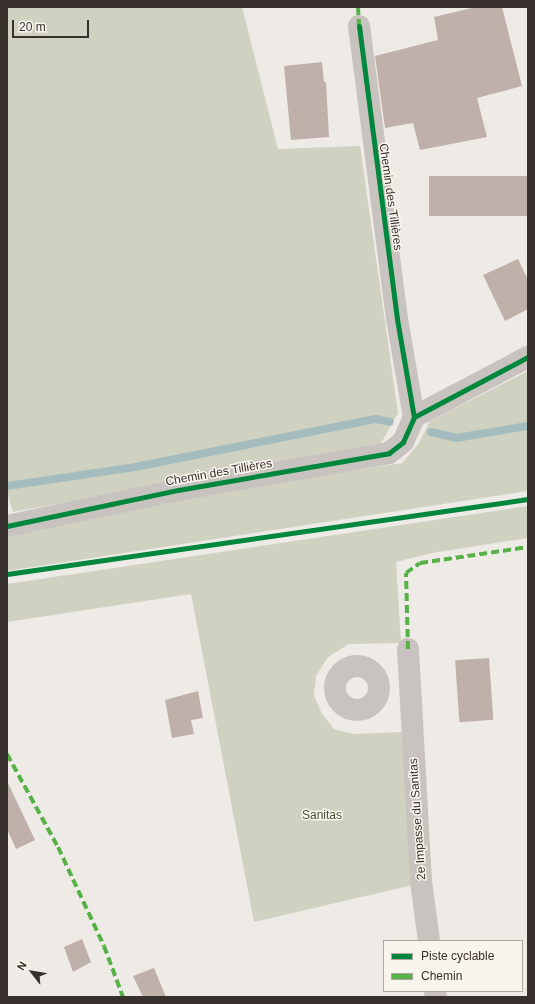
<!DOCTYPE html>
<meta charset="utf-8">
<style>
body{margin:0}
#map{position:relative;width:535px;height:1004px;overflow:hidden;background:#eeeae6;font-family:Helvetica,sans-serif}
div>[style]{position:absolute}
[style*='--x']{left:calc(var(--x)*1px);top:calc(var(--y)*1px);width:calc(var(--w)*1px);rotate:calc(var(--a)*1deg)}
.green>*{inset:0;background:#cfd2c1}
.stream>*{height:8px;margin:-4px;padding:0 4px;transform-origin:4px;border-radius:4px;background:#a4bcbd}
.building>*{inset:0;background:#c0b0aa;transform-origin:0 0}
.minor>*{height:22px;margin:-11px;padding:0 11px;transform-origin:11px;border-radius:11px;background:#c8c3be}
.minor>.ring{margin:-11px;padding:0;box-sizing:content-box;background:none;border:22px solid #c8c3be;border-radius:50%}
.quiet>*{height:4px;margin-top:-2px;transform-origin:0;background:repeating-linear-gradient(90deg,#56b246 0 8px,transparent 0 12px)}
.cycleway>*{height:5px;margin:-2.5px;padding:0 2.5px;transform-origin:2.5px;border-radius:2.5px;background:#00873e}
span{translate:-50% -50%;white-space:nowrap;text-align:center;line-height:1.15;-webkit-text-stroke:3px #f9f4ee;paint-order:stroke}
.street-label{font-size:12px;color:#38302c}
.park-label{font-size:12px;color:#475432}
.frame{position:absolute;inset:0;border:8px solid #38302c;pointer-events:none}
.legend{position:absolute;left:383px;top:940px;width:140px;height:52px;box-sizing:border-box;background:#f9f4ee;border:1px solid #aca6a0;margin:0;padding:5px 7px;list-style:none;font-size:12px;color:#38302c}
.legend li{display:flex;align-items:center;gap:8px;height:20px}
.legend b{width:20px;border:1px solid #aca6a0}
.north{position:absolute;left:12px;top:952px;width:40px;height:40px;-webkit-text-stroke:3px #f9f4ee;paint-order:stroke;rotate:301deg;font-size:11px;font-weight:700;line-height:16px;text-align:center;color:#38302c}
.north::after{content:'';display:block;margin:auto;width:14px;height:18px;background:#38302c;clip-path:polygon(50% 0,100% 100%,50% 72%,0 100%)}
.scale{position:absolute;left:12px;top:20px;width:77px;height:18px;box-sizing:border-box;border:2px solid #38302c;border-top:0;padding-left:5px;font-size:12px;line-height:14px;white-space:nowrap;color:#38302c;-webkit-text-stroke:3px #f9f4ee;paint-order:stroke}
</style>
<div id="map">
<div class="green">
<div style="clip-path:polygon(7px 7px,242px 7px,278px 149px,360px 146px,398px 413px,380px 445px,13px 512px,7px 492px)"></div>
<div style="clip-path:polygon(528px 371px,528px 491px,7px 571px,7px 534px,222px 490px,402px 463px,419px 443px,430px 421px)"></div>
<div style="clip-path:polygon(528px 506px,528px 538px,432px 553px,396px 562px,401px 643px,349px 644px,328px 657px,316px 676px,314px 696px,322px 714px,334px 729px,353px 734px,404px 732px,413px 885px,254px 922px,191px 594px,7px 622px,7px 584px)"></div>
</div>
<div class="stream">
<div style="--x:431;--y:432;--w:26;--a:13"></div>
<div style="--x:456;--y:438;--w:73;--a:-9.5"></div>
<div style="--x:7;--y:486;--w:129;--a:-8.4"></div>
<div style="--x:135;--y:467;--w:246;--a:-11.3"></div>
<div style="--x:376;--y:419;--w:14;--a:12"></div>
</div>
<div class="building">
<div style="clip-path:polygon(476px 7px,502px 7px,522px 86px,477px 98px,487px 137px,420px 150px,413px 123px,385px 128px,375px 56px,438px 40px,434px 17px)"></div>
<div style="clip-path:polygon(322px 62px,324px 82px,326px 82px,329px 137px,291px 140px,284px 66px)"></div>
<div style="left:528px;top:176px;width:40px;height:99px;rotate:90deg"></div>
<div style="clip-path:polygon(518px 259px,528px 280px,528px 309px,505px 321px,483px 275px)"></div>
<div style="left:489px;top:658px;width:62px;height:34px;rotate:86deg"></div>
<div style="clip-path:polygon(198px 691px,203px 718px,191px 720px,194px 734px,172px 738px,165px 700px)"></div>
<div style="clip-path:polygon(7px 781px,35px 840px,16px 849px,7px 829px)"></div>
<div style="clip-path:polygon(82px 939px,91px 962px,73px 972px,64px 947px)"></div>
<div style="clip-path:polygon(154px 968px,166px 997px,143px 997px,133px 976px)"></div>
</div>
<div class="minor">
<div style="--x:359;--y:26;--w:295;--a:82.6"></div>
<div style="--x:397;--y:319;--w:99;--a:80.2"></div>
<div style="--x:7;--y:526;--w:175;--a:-11.9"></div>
<div style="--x:178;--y:490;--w:214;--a:-9.9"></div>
<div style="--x:389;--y:453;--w:18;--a:-38"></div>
<div style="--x:403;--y:442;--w:27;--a:-66"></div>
<div style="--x:414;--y:417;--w:129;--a:-27.8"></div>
<div style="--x:408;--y:649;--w:232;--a:86.8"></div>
<div style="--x:421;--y:881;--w:61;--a:82.4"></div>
<div class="ring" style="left:335px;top:666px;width:22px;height:22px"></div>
<div style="--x:435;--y:991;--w:6;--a:81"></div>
</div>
<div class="quiet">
<div style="--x:358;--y:7;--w:19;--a:87"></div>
<div style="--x:408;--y:649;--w:76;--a:-91.5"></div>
<div style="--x:406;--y:573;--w:17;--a:-36"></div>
<div style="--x:420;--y:563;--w:109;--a:-8.4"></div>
<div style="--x:7;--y:754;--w:106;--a:61.3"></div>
<div style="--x:58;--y:847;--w:109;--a:65.1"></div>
<div style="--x:104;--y:946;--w:54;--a:69.6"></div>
</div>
<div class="cycleway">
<div style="--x:359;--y:26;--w:295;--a:82.6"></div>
<div style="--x:397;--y:319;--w:99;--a:80.2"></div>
<div style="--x:7;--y:526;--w:175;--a:-11.9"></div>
<div style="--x:178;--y:490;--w:214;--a:-9.9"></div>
<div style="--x:389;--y:453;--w:18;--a:-38"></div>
<div style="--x:403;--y:442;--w:27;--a:-66"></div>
<div style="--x:414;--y:417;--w:129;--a:-27.8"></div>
<div style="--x:7;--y:574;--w:526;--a:-8.19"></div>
</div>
<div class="street-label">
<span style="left:390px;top:197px;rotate:82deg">Chemin des Tillières</span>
<span style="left:219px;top:473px;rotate:-10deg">Chemin des Tillières</span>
<span style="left:418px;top:819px;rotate:-94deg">2e Impasse du Sanitas</span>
</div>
<div class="park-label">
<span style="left:322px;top:816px">Sanitas</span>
</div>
<div class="frame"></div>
<ul class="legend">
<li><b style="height:5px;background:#00873e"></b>Piste cyclable</li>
<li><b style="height:5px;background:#56b246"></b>Chemin</li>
</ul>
<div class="north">N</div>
<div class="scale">20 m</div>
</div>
